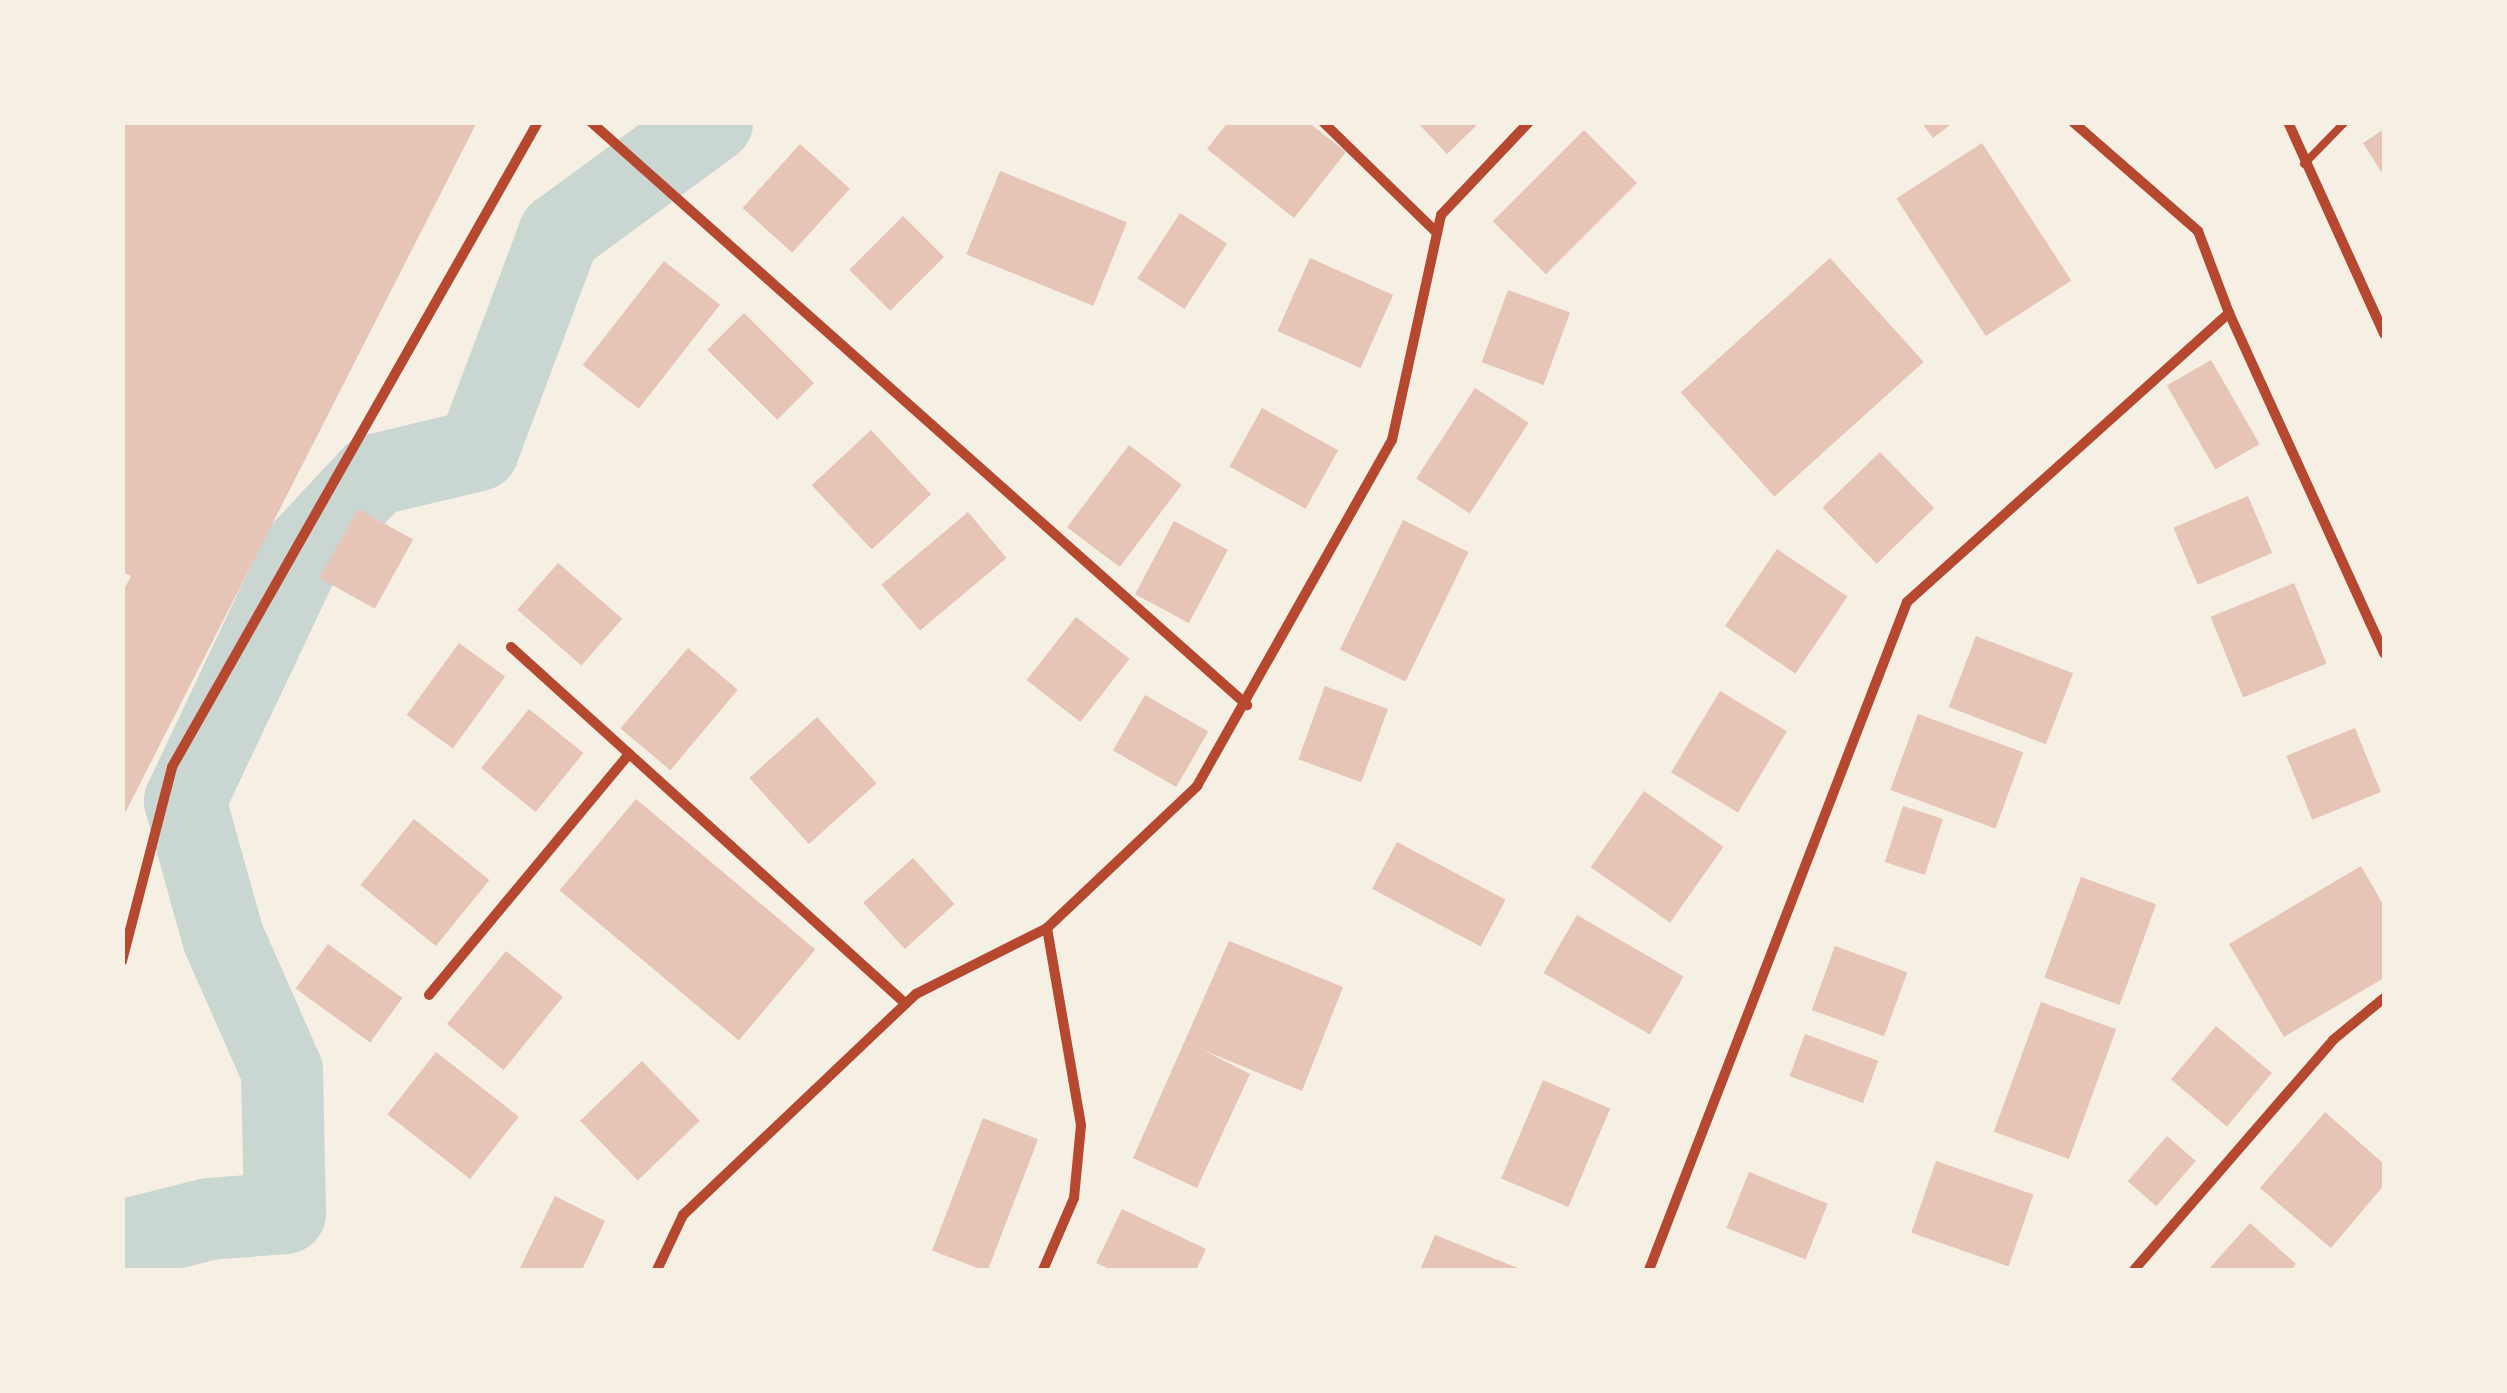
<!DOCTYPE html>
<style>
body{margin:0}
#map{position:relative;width:2507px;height:1393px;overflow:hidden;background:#f6efe4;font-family:Arial,sans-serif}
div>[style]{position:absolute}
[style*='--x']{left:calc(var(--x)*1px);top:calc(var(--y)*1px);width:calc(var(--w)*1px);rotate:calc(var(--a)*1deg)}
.river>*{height:82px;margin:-41px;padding:0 41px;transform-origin:41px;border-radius:41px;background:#c9d6d2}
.building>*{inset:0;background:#e6c5b7;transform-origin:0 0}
.service>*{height:8px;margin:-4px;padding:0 4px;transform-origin:4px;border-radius:4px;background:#b5482f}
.minor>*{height:10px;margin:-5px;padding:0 5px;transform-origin:5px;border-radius:5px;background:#b5482f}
span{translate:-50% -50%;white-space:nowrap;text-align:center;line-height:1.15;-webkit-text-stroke:9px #f6efe4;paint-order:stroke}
.frame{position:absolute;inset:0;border:125px solid #f6efe4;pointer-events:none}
</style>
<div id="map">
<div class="river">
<div style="--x:122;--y:1241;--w:90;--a:-14.2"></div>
<div style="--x:209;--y:1219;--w:76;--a:-4.5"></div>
<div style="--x:285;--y:1213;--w:142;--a:-91.2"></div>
<div style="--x:282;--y:1071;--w:146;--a:-113.8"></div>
<div style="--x:223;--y:937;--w:141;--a:-105.6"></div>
<div style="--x:185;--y:801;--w:276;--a:-64.7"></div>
<div style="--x:303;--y:551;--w:104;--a:-46.9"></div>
<div style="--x:374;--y:475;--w:107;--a:-13.5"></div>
<div style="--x:478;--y:450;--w:231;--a:-69.4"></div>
<div style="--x:559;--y:234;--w:190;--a:-36.2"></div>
</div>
<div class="building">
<div style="clip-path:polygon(122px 122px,477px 122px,122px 819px,122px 593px,131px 576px,122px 572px)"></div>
<div style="clip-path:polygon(1228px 122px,1308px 122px,1346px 152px,1294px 218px,1207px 149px)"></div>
<div style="clip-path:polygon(1417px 122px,1480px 122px,1447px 154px)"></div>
<div style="clip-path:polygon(1921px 122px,1954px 122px,1933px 138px)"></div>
<div style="clip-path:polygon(2384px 129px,2384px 176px,2363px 143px)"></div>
<div style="left:1584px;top:130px;width:75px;height:129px;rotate:45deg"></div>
<div style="left:1982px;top:143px;width:164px;height:102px;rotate:57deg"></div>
<div style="left:800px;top:144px;width:67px;height:86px;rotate:42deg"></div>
<div style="left:1000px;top:171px;width:137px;height:90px;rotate:22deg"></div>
<div style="left:1180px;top:213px;width:56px;height:78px;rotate:33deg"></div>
<div style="left:903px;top:216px;width:58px;height:76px;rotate:45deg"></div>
<div style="left:1310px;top:258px;width:91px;height:80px;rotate:24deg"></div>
<div style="left:1830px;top:258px;width:140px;height:201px;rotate:48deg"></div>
<div style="left:664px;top:261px;width:71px;height:132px;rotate:38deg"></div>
<div style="left:1508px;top:290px;width:66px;height:77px;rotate:20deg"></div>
<div style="left:744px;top:313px;width:99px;height:52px;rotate:45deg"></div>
<div style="left:2211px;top:360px;width:97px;height:51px;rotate:60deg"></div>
<div style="left:1475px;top:388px;width:64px;height:108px;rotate:33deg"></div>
<div style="left:1262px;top:408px;width:87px;height:67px;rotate:29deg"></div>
<div style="left:871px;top:430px;width:88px;height:81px;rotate:47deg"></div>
<div style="left:1129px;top:445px;width:66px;height:103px;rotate:37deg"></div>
<div style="left:1880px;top:452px;width:78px;height:80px;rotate:46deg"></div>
<div style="left:2248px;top:496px;width:62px;height:81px;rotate:67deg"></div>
<div style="left:358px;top:509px;width:63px;height:79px;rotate:29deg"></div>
<div style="left:968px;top:512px;width:60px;height:113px;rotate:50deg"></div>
<div style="left:1403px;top:520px;width:73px;height:144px;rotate:26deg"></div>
<div style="left:1174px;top:521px;width:61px;height:83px;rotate:28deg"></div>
<div style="left:1777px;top:549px;width:85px;height:93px;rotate:34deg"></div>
<div style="left:558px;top:563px;width:85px;height:62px;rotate:41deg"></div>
<div style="left:2294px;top:583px;width:87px;height:90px;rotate:68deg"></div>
<div style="left:1076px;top:617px;width:68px;height:80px;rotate:38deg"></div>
<div style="left:1976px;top:636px;width:104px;height:76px;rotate:21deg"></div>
<div style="left:459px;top:643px;width:57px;height:89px;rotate:36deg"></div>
<div style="left:688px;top:648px;width:65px;height:105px;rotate:40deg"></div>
<div style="left:1325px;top:686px;width:67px;height:78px;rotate:20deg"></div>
<div style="left:1720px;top:691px;width:78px;height:95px;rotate:31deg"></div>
<div style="left:1145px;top:695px;width:73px;height:64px;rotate:30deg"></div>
<div style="left:529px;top:709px;width:70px;height:76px;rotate:39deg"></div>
<div style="left:1918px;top:714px;width:112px;height:81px;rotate:20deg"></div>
<div style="left:817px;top:717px;width:89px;height:91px;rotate:48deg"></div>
<div style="left:2355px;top:728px;width:69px;height:74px;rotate:68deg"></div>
<div style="left:1644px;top:791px;width:97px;height:93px;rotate:35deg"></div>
<div style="left:636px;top:799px;width:234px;height:119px;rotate:40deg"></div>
<div style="left:1903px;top:806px;width:42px;height:59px;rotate:18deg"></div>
<div style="left:414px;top:819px;width:97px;height:85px;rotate:39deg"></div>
<div style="left:1397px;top:842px;width:123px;height:53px;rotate:28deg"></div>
<div style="left:913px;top:858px;width:62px;height:67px;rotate:48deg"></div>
<div style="clip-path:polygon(2361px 866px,2384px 906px,2384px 978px,2284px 1037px,2229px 944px)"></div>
<div style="left:2081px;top:877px;width:80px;height:107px;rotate:20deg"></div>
<div style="left:1577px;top:915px;width:123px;height:67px;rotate:30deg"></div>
<div style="clip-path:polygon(1229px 941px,1343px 987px,1302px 1091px,1203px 1050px,1250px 1074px,1197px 1188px,1133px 1158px)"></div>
<div style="left:328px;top:944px;width:92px;height:55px;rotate:36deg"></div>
<div style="left:1835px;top:946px;width:77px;height:68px;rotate:20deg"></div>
<div style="left:506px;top:951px;width:73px;height:94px;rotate:39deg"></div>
<div style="left:2041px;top:1002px;width:80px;height:138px;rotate:20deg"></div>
<div style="left:2216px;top:1026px;width:73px;height:70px;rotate:40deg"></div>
<div style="left:1805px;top:1034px;width:78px;height:45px;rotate:20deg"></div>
<div style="left:436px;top:1052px;width:105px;height:79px;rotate:38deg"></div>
<div style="left:642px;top:1061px;width:83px;height:86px;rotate:46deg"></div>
<div style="left:1543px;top:1080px;width:73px;height:107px;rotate:23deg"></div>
<div style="clip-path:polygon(2325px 1112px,2384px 1164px,2384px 1185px,2331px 1248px,2260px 1188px)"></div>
<div style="left:983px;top:1118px;width:59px;height:142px;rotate:21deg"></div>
<div style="left:2167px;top:1136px;width:38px;height:60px;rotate:41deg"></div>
<div style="left:1936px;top:1161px;width:103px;height:76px;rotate:19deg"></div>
<div style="left:1749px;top:1172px;width:85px;height:60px;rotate:22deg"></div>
<div style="clip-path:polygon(555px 1196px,605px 1221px,582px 1270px,519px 1270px)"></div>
<div style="clip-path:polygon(1122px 1209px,1206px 1249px,1196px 1270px,1112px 1270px,1096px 1263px)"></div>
<div style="clip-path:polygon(2250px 1223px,2296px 1264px,2291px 1270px,2208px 1270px)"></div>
<div style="clip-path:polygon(1435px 1235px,1523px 1270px,1420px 1270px)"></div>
</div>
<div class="service">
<div style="--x:2304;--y:164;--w:59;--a:-45.7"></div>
</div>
<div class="minor">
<div style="--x:591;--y:122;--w:878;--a:41.63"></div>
<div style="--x:1323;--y:122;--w:159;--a:44.2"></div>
<div style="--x:2073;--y:122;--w:166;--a:41.1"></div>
<div style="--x:2198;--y:231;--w:88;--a:69.3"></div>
<div style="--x:2229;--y:313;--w:374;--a:65.5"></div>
<div style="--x:2288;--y:122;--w:233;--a:65.6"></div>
<div style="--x:511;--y:647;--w:532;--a:42.11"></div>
<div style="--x:122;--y:961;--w:200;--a:-75.5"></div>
<div style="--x:172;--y:767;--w:742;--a:-60.43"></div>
<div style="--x:429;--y:995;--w:313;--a:-50.3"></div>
<div style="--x:657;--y:1270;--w:61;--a:-64.7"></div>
<div style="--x:683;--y:1215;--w:321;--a:-43.5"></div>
<div style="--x:916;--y:994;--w:147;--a:-26.7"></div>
<div style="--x:1047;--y:928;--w:207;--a:-43.4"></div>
<div style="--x:1197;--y:786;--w:397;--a:-60.6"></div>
<div style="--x:1392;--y:440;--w:230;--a:-77.7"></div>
<div style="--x:1441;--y:215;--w:128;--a:-46.6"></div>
<div style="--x:1043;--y:1270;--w:78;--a:-66.7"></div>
<div style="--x:1074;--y:1198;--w:73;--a:-84.5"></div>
<div style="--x:1081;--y:1125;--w:200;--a:-99.8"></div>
<div style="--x:1649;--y:1270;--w:716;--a:-68.88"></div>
<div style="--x:1907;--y:602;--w:433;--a:-41.9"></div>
<div style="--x:2134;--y:1270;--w:304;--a:-49.1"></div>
<div style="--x:2333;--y:1040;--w:66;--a:-39.5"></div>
</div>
<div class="frame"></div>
</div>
